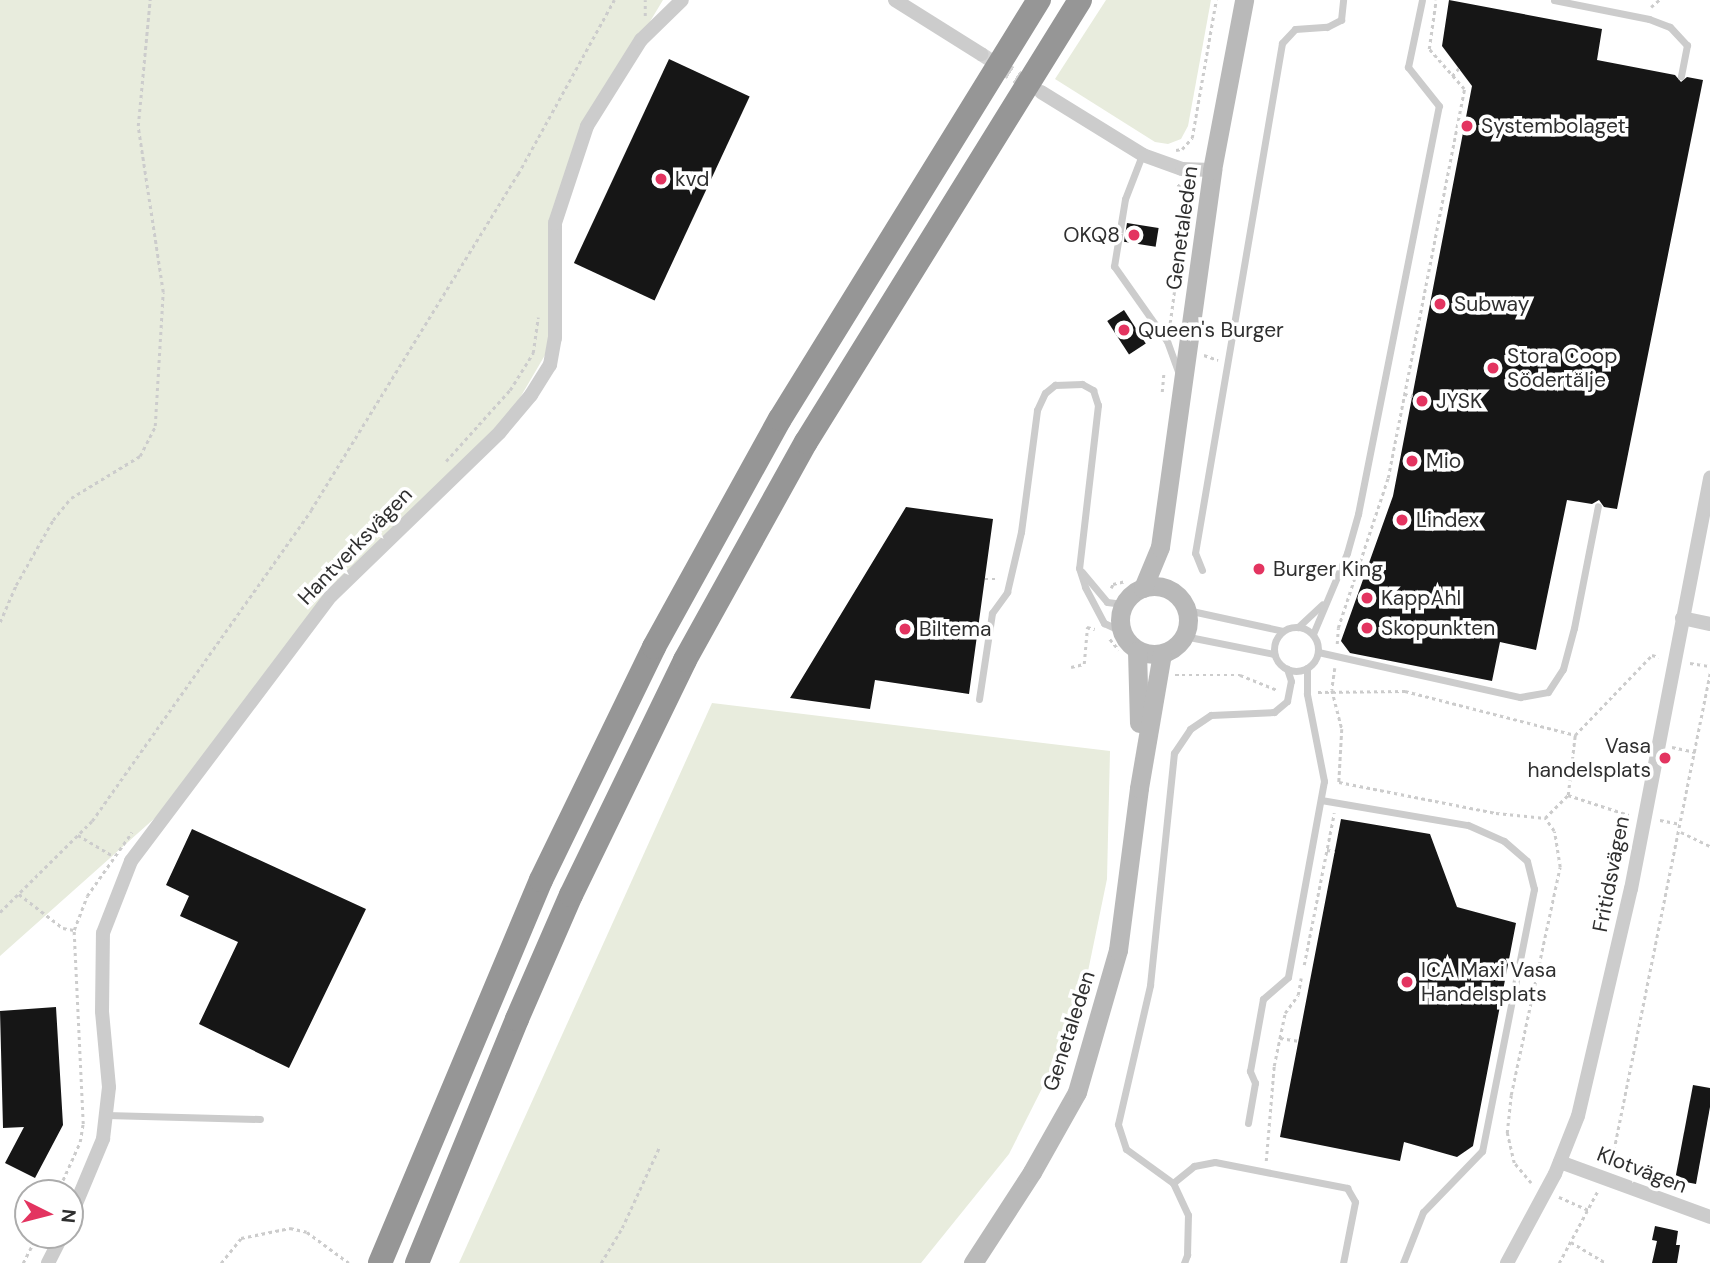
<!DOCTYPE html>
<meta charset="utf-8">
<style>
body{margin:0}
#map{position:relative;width:1710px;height:1263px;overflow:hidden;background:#fff;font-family:"DM Sans",sans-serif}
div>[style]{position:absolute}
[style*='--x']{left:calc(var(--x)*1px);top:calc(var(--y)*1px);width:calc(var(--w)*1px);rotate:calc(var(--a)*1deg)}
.green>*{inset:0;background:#e8ecdd}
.building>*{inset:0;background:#161616;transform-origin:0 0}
.street-tunnel>*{height:14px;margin-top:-7px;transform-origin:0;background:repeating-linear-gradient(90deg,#d5d5d5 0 14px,transparent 0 21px)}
.path>*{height:2.5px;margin-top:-1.25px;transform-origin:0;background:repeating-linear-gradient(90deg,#ccc 0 3.5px,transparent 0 7px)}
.lane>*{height:7px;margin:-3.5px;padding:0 3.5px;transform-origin:3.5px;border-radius:3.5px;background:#ccc}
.lane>.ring{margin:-3.5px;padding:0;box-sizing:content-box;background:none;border:7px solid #ccc;border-radius:50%}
.street>*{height:14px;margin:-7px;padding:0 7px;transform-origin:7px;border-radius:7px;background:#ccc}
.secondary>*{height:19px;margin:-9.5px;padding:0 9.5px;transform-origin:9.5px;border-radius:9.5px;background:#b9b9b9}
.secondary>.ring{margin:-9.5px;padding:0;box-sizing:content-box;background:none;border:19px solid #b9b9b9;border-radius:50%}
.highway>*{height:24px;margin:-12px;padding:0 12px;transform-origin:12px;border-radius:12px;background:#969696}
.dots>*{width:19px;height:19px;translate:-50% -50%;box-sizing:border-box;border:4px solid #fff;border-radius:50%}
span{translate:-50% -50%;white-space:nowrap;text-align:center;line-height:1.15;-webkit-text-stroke:7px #fff;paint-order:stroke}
.poi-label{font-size:21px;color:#2f2f2f}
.left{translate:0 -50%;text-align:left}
.right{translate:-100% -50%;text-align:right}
.street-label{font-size:21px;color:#2f2f2f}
.north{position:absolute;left:14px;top:1179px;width:70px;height:70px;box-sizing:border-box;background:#fff;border:2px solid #acacac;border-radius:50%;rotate:96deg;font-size:19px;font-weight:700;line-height:28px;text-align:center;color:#2f2f2f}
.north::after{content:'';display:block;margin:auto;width:24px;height:32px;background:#e33460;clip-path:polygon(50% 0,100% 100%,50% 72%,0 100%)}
</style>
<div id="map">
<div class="green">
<div style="clip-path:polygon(0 0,663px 0,587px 126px,555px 223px,555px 338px,500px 432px,331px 596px,174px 801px,0 956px)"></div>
<div style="clip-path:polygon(1106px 0,1211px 0,1188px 126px,1181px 139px,1168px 144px,1155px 142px,1055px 79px)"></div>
<div style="clip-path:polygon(712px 703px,1110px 751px,1107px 879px,1079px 1015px,1009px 1154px,921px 1263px,459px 1263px)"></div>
</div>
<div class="building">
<div style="clip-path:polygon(1449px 0,1602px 29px,1597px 60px,1675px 75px,1681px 82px,1687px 77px,1703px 80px,1617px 509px,1604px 507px,1599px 500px,1592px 504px,1567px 500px,1536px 650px,1500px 642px,1492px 681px,1350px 653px,1341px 641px,1393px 496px,1472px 86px,1442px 46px)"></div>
<div style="left:669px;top:59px;width:89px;height:225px;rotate:25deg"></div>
<div style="left:1127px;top:223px;width:32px;height:19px;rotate:9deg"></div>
<div style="left:1124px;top:310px;width:40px;height:20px;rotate:57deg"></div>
<div style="clip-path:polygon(906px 507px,993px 519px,969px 694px,875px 680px,870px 709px,790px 698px)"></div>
<div style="clip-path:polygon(1341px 819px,1430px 834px,1457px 907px,1516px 923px,1473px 1146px,1457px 1157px,1404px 1142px,1400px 1161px,1280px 1137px)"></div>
<div style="clip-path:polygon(192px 829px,366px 909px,289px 1068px,199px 1024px,238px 942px,180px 916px,189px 896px,166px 885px)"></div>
<div style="clip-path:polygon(56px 1007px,63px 1125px,35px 1178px,5px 1163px,24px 1127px,3px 1128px,0 1011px)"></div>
<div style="clip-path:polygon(1693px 1085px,1710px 1088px,1710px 1107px,1696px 1184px,1675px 1180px)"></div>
<div style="clip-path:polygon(1655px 1226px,1678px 1231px,1676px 1245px,1680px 1245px,1677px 1263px,1652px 1263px,1657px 1241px,1652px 1240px)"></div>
</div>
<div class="street-tunnel">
<div style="--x:981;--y:54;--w:63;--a:32.7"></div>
</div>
<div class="path">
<div style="--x:1651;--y:7;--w:11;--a:-41"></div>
<div style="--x:645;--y:16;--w:16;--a:-90"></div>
<div style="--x:1452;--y:76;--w:11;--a:-49"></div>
<div style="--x:1176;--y:150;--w:6;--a:-9"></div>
<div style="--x:1182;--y:149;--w:15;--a:-48"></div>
<div style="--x:1192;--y:138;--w:140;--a:-80.1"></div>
<div style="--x:1170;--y:323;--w:120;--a:-82.3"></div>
<div style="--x:1186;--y:204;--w:18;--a:-109"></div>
<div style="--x:1180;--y:187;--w:6;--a:-141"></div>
<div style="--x:1204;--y:355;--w:15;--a:20"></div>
<div style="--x:1162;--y:392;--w:21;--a:-85"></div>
<div style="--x:1404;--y:394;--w:9;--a:13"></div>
<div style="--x:446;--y:461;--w:96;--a:-48"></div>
<div style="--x:510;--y:390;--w:44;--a:-58.1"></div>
<div style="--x:533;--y:353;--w:36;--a:-82"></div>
<div style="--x:985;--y:579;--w:12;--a:0"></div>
<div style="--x:1111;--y:588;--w:4;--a:-63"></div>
<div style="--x:1113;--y:584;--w:13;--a:-13"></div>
<div style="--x:0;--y:622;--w:40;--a:-66.6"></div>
<div style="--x:16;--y:585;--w:75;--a:-60.4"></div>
<div style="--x:53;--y:520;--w:28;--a:-51"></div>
<div style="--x:71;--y:498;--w:81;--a:-31.3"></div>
<div style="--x:140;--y:456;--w:34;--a:-63"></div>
<div style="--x:155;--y:426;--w:134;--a:-86.6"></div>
<div style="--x:163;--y:292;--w:168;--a:-98.6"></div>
<div style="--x:138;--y:126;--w:127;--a:-84.6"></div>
<div style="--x:1110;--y:639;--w:14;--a:51"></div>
<div style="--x:1337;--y:644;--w:16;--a:-86"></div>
<div style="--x:1338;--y:628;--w:158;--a:-71.6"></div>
<div style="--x:1388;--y:478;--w:396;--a:-78.9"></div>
<div style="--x:1464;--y:89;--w:53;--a:-131.2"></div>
<div style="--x:1429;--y:49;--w:49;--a:-81.9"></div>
<div style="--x:1690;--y:663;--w:20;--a:9"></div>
<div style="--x:1071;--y:667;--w:13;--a:-13"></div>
<div style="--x:1084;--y:664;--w:37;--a:-85"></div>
<div style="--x:1087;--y:627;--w:8;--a:14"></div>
<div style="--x:1335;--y:668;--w:22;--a:98"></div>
<div style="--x:1332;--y:690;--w:40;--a:75.6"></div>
<div style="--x:1342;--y:729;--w:53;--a:93.2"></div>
<div style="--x:1339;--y:782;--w:160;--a:11.2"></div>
<div style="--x:1496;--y:813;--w:49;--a:5.8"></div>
<div style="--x:1175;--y:675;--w:65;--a:0"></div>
<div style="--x:1240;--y:675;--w:40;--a:22"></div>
<div style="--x:1318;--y:692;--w:87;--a:-0.7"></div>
<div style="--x:1405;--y:691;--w:176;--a:14.5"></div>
<div style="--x:1672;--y:747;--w:24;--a:12"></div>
<div style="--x:1568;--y:795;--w:60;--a:-83.3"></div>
<div style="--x:1575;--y:735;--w:111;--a:-46.1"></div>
<div style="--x:1652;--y:655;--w:7;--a:16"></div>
<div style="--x:1660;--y:820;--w:21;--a:11"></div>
<div style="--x:1681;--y:832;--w:32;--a:26"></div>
<div style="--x:78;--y:835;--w:41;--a:31"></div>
<div style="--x:1327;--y:850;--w:8;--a:7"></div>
<div style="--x:19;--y:894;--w:56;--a:37.7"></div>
<div style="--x:63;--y:928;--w:11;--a:10"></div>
<div style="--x:0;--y:912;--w:129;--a:-44.7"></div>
<div style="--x:92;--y:821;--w:380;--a:-54.8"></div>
<div style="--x:311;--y:510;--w:395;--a:-58.4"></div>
<div style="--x:518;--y:174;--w:199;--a:-61.1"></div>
<div style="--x:1304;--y:965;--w:155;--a:-78.8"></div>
<div style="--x:1280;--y:1038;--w:18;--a:9"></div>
<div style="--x:1266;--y:1161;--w:95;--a:-85.2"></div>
<div style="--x:1274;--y:1066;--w:54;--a:-78.3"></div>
<div style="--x:1285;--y:1013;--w:22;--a:-54"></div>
<div style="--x:1298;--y:995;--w:17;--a:-80"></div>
<div style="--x:1611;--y:1164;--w:501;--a:-78.6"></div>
<div style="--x:1531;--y:1183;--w:26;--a:-130"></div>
<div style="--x:1514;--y:1163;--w:31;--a:-103"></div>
<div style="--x:1507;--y:1133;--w:38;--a:-84"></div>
<div style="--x:1511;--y:1095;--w:233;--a:-77.9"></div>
<div style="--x:1560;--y:867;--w:36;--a:-99"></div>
<div style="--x:1554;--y:831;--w:16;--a:-125"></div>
<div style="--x:1545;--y:818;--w:33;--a:-45"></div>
<div style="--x:1568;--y:795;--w:64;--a:18.2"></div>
<div style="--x:57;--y:1193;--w:56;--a:-65.7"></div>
<div style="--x:80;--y:1142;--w:18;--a:-81"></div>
<div style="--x:83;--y:1124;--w:194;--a:-92.7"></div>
<div style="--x:74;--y:930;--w:36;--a:-69"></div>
<div style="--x:87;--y:896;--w:78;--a:-54.9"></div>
<div style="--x:1559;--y:1197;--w:32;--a:24"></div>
<div style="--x:1571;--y:1242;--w:41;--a:31"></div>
<div style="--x:23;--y:1263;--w:31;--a:-63"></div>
<div style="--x:221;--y:1263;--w:32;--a:-51"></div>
<div style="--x:241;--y:1238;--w:50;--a:-11.5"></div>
<div style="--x:290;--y:1228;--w:17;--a:13"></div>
<div style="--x:307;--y:1232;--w:52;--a:36.4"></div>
<div style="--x:601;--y:1263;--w:41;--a:-59"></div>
<div style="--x:622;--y:1228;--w:88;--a:-65.2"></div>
<div style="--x:1559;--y:1263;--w:81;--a:-61.8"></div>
</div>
<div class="lane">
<div style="--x:1554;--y:0;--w:97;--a:11.3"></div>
<div style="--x:1649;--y:19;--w:22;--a:21"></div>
<div style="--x:1670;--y:27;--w:25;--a:47"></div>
<div style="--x:1687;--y:45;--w:32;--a:101"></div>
<div style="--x:1142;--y:155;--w:47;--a:111.1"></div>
<div style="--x:1125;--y:199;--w:68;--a:99.3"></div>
<div style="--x:1114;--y:266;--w:92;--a:54.8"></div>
<div style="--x:1167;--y:341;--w:33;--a:70"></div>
<div style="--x:1202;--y:570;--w:18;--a:-112"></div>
<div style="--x:1195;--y:553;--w:517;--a:-80.32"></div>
<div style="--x:1282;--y:43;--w:19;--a:-47"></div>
<div style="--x:1295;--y:29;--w:32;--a:-4"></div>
<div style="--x:1327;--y:27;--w:16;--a:-27"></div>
<div style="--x:1341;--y:20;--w:20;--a:-84"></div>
<div style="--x:1082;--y:572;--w:39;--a:50"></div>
<div style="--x:1107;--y:602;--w:16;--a:7"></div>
<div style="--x:1187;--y:610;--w:98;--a:12.3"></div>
<div class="ring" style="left:1274px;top:627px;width:37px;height:37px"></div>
<div style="--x:1298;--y:627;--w:33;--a:-43"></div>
<div style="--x:1313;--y:634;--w:88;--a:-67.2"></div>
<div style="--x:1347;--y:553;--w:41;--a:-74.2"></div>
<div style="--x:1358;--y:514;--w:416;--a:-78.8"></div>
<div style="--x:1439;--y:106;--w:50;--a:-128.5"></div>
<div style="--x:1408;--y:67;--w:68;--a:-78.2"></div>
<div style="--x:1184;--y:636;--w:92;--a:11.3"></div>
<div style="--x:1318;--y:652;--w:207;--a:12.6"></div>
<div style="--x:1520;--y:697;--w:28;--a:-10"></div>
<div style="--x:1548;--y:692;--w:27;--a:-57"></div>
<div style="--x:1563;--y:669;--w:42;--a:-75"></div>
<div style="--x:1574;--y:628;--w:124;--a:-78.9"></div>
<div style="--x:979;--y:699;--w:87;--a:-81.4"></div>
<div style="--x:992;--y:613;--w:26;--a:-54"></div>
<div style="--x:1007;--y:592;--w:62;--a:-76.9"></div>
<div style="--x:1021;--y:532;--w:123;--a:-82.5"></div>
<div style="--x:1037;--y:410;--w:19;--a:-65"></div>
<div style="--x:1045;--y:393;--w:13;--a:-39"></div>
<div style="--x:1055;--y:385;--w:27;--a:-2"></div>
<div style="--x:1082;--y:384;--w:13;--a:29"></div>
<div style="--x:1093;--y:390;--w:16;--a:72"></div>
<div style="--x:1098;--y:405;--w:164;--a:96.6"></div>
<div style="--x:1079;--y:568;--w:20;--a:72"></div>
<div style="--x:1085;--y:587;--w:41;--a:62.2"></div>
<div style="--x:1104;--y:623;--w:19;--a:25"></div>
<div style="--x:1321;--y:800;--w:149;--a:9.7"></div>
<div style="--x:1468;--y:825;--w:39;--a:24"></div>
<div style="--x:1504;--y:841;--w:30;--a:41"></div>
<div style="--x:1527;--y:861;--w:29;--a:76"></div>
<div style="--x:1534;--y:889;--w:267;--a:101.2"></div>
<div style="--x:1482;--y:1151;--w:85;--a:134"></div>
<div style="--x:1423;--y:1212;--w:55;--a:111.4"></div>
<div style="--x:106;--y:1115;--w:154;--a:1.5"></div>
<div style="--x:1248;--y:1123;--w:41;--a:-80.1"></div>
<div style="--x:1255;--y:1083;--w:13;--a:-113"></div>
<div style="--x:1250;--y:1071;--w:73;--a:-79.8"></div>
<div style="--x:1263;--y:999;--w:33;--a:-41"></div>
<div style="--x:1288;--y:977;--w:199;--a:-79.6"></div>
<div style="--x:1324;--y:781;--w:89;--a:-101.1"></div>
<div style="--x:1307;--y:694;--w:26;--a:-90"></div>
<div style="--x:1173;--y:1183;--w:27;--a:-39"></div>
<div style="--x:1194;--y:1166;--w:21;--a:-11"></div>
<div style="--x:1215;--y:1162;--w:135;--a:11.1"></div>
<div style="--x:1347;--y:1188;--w:16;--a:60"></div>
<div style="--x:1355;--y:1202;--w:62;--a:101.1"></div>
<div style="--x:1184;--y:1263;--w:9;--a:-69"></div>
<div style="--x:1187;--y:1255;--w:40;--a:-88.6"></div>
<div style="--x:1188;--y:1215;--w:35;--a:-115"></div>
<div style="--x:1173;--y:1183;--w:58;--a:-144.1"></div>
<div style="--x:1126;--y:1149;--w:26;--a:-108"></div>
<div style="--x:1118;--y:1124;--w:143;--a:-77"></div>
<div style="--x:1150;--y:985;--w:233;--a:-84.1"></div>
<div style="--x:1174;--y:753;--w:29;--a:-56"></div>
<div style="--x:1190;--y:729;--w:25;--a:-34"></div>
<div style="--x:1211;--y:715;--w:63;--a:-2.7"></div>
<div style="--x:1274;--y:712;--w:17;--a:-40"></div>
<div style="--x:1287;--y:701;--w:20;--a:-79"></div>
<div style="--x:1291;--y:681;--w:13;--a:-108"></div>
</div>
<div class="street">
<div style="--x:895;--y:0;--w:102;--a:32.1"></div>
<div style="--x:1041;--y:92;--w:120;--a:31.7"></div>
<div style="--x:1143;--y:155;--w:41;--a:19.7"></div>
<div style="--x:1182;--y:169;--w:30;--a:2"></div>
<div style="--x:1682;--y:618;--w:29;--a:12"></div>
<div style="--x:1560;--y:1162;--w:160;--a:20.1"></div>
<div style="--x:70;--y:1218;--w:86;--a:-67.3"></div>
<div style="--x:103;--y:1139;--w:52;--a:-83.4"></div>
<div style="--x:109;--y:1087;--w:76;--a:-95.3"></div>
<div style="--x:102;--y:1011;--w:78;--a:-89.3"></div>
<div style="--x:103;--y:933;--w:77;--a:-68.7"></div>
<div style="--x:131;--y:861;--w:332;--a:-53"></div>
<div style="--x:331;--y:596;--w:235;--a:-44.1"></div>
<div style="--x:500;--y:432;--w:48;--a:-50"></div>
<div style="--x:531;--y:395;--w:36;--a:-58"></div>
<div style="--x:550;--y:365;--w:27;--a:-80"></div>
<div style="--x:555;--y:338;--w:115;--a:-90"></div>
<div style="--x:555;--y:223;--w:102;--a:-71.7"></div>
<div style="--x:587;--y:126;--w:102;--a:-57.9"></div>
<div style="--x:641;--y:40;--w:57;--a:-44.3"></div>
<div style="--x:48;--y:1263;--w:31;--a:-63"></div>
<div style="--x:1507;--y:1263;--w:101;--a:-61.7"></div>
<div style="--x:1555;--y:1174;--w:62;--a:-68.4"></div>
<div style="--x:1578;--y:1116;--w:233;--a:-76.9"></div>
<div style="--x:1631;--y:889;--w:419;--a:-79.1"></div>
</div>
<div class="secondary">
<div class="ring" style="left:1120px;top:586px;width:49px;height:49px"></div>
<div style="--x:1143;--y:588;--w:44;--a:-67.5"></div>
<div style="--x:1160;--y:547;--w:381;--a:-82.1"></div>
<div style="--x:1212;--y:170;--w:173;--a:-79.3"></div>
<div style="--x:1137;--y:651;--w:72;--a:88.4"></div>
<div style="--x:973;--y:1263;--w:108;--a:-57"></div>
<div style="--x:1032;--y:1172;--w:92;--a:-60.6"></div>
<div style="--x:1077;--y:1092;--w:148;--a:-73.9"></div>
<div style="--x:1118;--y:950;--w:163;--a:-82.6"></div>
<div style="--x:1139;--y:788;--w:136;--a:-80.3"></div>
</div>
<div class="highway">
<div style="--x:380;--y:1263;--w:415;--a:-67.2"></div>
<div style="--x:541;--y:880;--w:259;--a:-64.1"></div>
<div style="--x:654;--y:647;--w:260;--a:-61.1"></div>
<div style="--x:780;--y:419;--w:493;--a:-58.3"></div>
<div style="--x:417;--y:1263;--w:264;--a:-67.7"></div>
<div style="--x:517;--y:1019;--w:135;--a:-66.5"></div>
<div style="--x:571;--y:895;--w:261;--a:-64.1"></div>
<div style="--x:685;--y:660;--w:249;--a:-61"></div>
<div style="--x:806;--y:442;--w:520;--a:-58.2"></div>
</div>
<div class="dots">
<div style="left:1467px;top:126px;background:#e33460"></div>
<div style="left:661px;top:179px;background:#e33460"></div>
<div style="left:1134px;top:235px;background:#e33460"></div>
<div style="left:1440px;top:304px;background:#e33460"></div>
<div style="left:1124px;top:330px;background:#e33460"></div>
<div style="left:1493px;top:368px;background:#e33460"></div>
<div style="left:1422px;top:401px;background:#e33460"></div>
<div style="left:1412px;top:461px;background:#e33460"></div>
<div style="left:1402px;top:520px;background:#e33460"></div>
<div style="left:1259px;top:569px;background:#e33460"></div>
<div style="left:1367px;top:598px;background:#e33460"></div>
<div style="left:1367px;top:628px;background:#e33460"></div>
<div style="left:905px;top:629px;background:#e33460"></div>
<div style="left:1665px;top:758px;background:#e33460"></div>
<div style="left:1407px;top:982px;background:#e33460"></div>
</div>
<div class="poi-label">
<span class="left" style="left:1481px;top:126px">Systembolaget</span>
<span class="left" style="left:675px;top:179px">kvd</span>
<span class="right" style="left:1120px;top:235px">OKQ8</span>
<span class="left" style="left:1454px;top:304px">Subway</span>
<span class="left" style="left:1138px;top:330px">Queen's Burger</span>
<span class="left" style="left:1507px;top:368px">Stora Coop<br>Södertälje</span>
<span class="left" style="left:1436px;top:401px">JYSK</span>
<span class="left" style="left:1426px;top:461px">Mio</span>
<span class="left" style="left:1416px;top:520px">Lindex</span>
<span class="left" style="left:1273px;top:569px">Burger King</span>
<span class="left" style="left:1381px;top:598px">KappAhl</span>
<span class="left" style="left:1381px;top:628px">Skopunkten</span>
<span class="left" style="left:919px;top:629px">Biltema</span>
<span class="right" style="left:1651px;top:758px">Vasa<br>handelsplats</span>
<span class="left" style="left:1421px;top:982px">ICA Maxi Vasa<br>Handelsplats</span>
</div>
<div class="street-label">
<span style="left:1182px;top:228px;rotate:-82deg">Genetaleden</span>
<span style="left:355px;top:546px;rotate:-46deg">Hantverksvägen</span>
<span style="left:1611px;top:874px;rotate:-79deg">Fritidsvägen</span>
<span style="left:1069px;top:1031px;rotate:-72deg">Genetaleden</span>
<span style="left:1642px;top:1170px;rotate:21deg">Klotvägen</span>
</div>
<div class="north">N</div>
</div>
